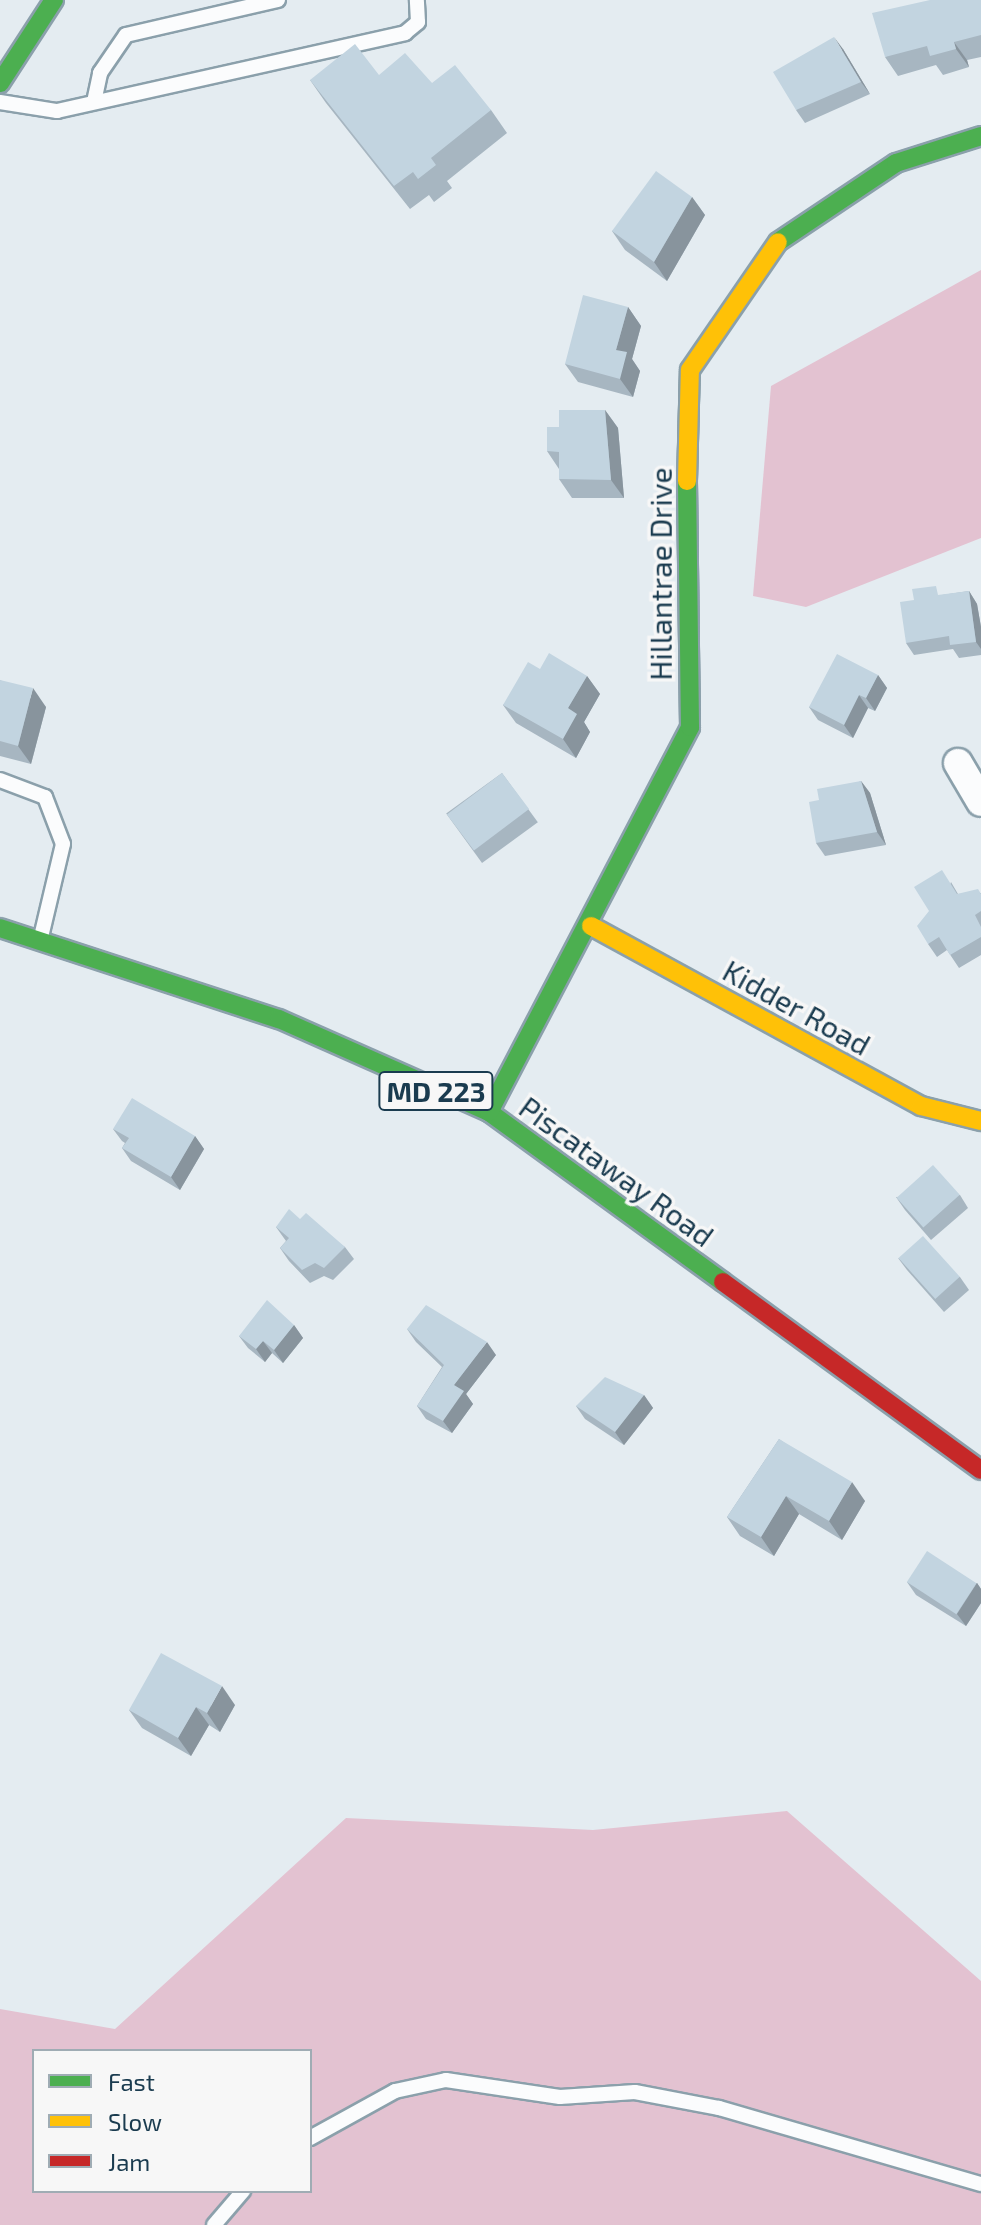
<!DOCTYPE html>
<style>
body{margin:0}
#map{position:relative;width:981px;height:2225px;overflow:hidden;background:#e4ecf1;font-family:"Exo 2",sans-serif}
div>[style]{position:absolute}
[style*='--x']{left:calc(var(--x)*1px);top:calc(var(--y)*1px);width:calc(var(--w)*1px);rotate:calc(var(--a)*1deg)}
.forest>*{inset:0;background:#e3c2d1}
.roads{filter:drop-shadow(2px 0 #8ba0ab) drop-shadow(-2px 0 #8ba0ab) drop-shadow(0 2px #8ba0ab) drop-shadow(0 -2px #8ba0ab)}
.lane>*{height:14px;margin:-7px;padding:0 7px;transform-origin:7px;border-radius:7px;background:#fbfcfd}
.street>*{height:28px;margin:-14px;padding:0 14px;transform-origin:14px;border-radius:14px;background:#fbfcfd}
.fast>*{height:18px;margin:-9px;padding:0 9px;transform-origin:9px;border-radius:9px;background:#4caf50}
.slow>*{height:18px;margin:-9px;padding:0 9px;transform-origin:9px;border-radius:9px;background:#ffc107}
.jam>*{height:18px;margin:-9px;padding:0 9px;transform-origin:9px;border-radius:9px;background:#c62828}
.wall>*{inset:0;background:#a7b6c1;transform-origin:0 0}
.shaded-wall>*{inset:0;background:#88949d}
.building>*{inset:0;background:#c2d4e0;transform-origin:0 0}
span{translate:-50% -50%;white-space:nowrap;text-align:center;line-height:1.15;-webkit-text-stroke:7px #f7f7f7;paint-order:stroke}
.shield-label span{padding:2px 6px;background:#f7f7f7;border:2px solid;border-radius:6px;-webkit-text-stroke-width:0}
.shield-label{font-size:28px;color:#1a3b4f;font-weight:700}
.street-label{font-size:30px;color:#1a3b4f}
.legend{position:absolute;left:32px;top:2049px;width:280px;height:144px;box-sizing:border-box;background:#f7f7f7;border:2px solid #9facb4;margin:0;padding:10px 14px;list-style:none;font-size:24px;color:#1a3b4f}
.legend li{display:flex;align-items:center;gap:16px;height:40px}
.legend b{width:40px;border:2px solid #9facb4}
</style>
<div id="map">
<div class="forest">
<div style="clip-path:polygon(981px 270px,981px 538px,806px 607px,753px 596px,771px 386px)"></div>
<div style="clip-path:polygon(evenodd,787px 1811px,981px 1981px,981px 2225px,0 2225px,0 2009px,115px 2029px,346px 1818px,593px 1830px,787px 1811px,34px 2051px,310px 2051px,310px 2191px,34px 2191px,34px 2051px)"></div>
</div>
<div class="roads">
<div class="lane">
<div style="--x:0;--y:102;--w:58;--a:9"></div>
<div style="--x:57;--y:111;--w:357;--a:-12.6"></div>
<div style="--x:405;--y:33;--w:17;--a:-40"></div>
<div style="--x:418;--y:22;--w:22;--a:-93"></div>
<div style="--x:94;--y:102;--w:30;--a:-78"></div>
<div style="--x:100;--y:73;--w:46;--a:-55.6"></div>
<div style="--x:126;--y:35;--w:156;--a:-13"></div>
<div style="--x:0;--y:780;--w:48;--a:20.7"></div>
<div style="--x:45;--y:797;--w:50;--a:69"></div>
<div style="--x:63;--y:844;--w:96;--a:103.3"></div>
<div style="--x:310;--y:2138;--w:97;--a:-28.9"></div>
<div style="--x:395;--y:2091;--w:52;--a:-12.2"></div>
<div style="--x:446;--y:2080;--w:115;--a:8.5"></div>
<div style="--x:560;--y:2097;--w:75;--a:-3.8"></div>
<div style="--x:635;--y:2092;--w:86;--a:10.8"></div>
<div style="--x:719;--y:2108;--w:273;--a:16.2"></div>
<div style="--x:214;--y:2225;--w:45;--a:-49.5"></div>
</div>
<div class="street">
<div style="--x:958;--y:763;--w:45;--a:59.5"></div>
</div>
<div class="fast">
<div style="--x:0;--y:83;--w:99;--a:-57"></div>
<div style="--x:778;--y:242;--w:142;--a:-33.8"></div>
<div style="--x:896;--y:163;--w:89;--a:-17.6"></div>
<div style="--x:0;--y:928;--w:293;--a:18.1"></div>
<div style="--x:279;--y:1019;--w:230;--a:23.9"></div>
<div style="--x:489;--y:1112;--w:289;--a:36"></div>
<div style="--x:489;--y:1112;--w:434;--a:-62.4"></div>
<div style="--x:690;--y:727;--w:246;--a:-90.7"></div>
</div>
<div class="slow">
<div style="--x:687;--y:481;--w:111;--a:-88.5"></div>
<div style="--x:690;--y:370;--w:155;--a:-55.5"></div>
<div style="--x:591;--y:926;--w:376;--a:28.6"></div>
<div style="--x:921;--y:1106;--w:62;--a:14"></div>
</div>
<div class="jam">
<div style="--x:723;--y:1282;--w:319;--a:36.1"></div>
</div>
</div>
<div class="wall">
<div style="clip-path:polygon(981px 0,981px 57px,967px 60px,969px 67px,943px 75px,936px 65px,898px 76px,885px 57px)"></div>
<div style="clip-path:polygon(843px 49px,870px 94px,805px 123px,796px 110px)"></div>
<div style="clip-path:polygon(379px 75px,432px 83px,491px 110px,507px 133px,447px 181px,452px 188px,434px 202px,429px 195px,410px 209px,326px 103px,310px 80px)"></div>
<div style="clip-path:polygon(692px 197px,705px 215px,667px 281px,625px 250px,612px 231px)"></div>
<div style="clip-path:polygon(628px 307px,641px 326px,632px 359px,640px 371px,633px 397px,578px 382px,565px 364px)"></div>
<div style="clip-path:polygon(605px 410px,618px 428px,624px 498px,572px 498px,559px 479px,559px 469px,547px 451px,559px 427px)"></div>
<div style="clip-path:polygon(969px 591px,977px 604px,981px 627px,981px 655px,959px 658px,953px 649px,914px 655px,906px 643px,942px 595px)"></div>
<div style="clip-path:polygon(540px 669px,587px 676px,600px 694px,584px 722px,590px 732px,576px 758px,516px 723px,503px 705px)"></div>
<div style="clip-path:polygon(878px 675px,887px 688px,875px 711px,868px 708px,853px 738px,818px 720px,809px 707px)"></div>
<div style="clip-path:polygon(0 680px,46px 707px,31px 764px,0 756px)"></div>
<div style="left:502px;top:773px;width:61px;height:69px;rotate:54deg"></div>
<div style="clip-path:polygon(861px 781px,870px 793px,886px 845px,825px 856px,816px 843px,819px 800px)"></div>
<div style="clip-path:polygon(951px 882px,958px 894px,981px 893px,981px 955px,959px 968px,947px 950px,937px 957px,928px 944px)"></div>
<div style="clip-path:polygon(113px 1129px,195px 1136px,204px 1149px,180px 1190px,131px 1161px,122px 1148px,125px 1143px,122px 1141px)"></div>
<div style="clip-path:polygon(960px 1195px,968px 1208px,931px 1240px,905px 1210px,896px 1197px)"></div>
<div style="clip-path:polygon(300px 1219px,345px 1247px,354px 1259px,333px 1280px,324px 1276px,310px 1283px,289px 1261px,280px 1248px,286px 1241px,276px 1227px)"></div>
<div style="clip-path:polygon(898px 1258px,960px 1277px,969px 1290px,944px 1312px,907px 1270px)"></div>
<div style="clip-path:polygon(294px 1325px,303px 1338px,283px 1363px,272px 1353px,265px 1362px,248px 1348px,239px 1336px)"></div>
<div style="clip-path:polygon(407px 1329px,496px 1355px,466px 1394px,473px 1404px,452px 1433px,426px 1419px,417px 1406px,442px 1367px,416px 1342px)"></div>
<div style="clip-path:polygon(644px 1395px,653px 1408px,624px 1445px,585px 1419px,576px 1406px)"></div>
<div style="clip-path:polygon(779px 1439px,865px 1501px,842px 1540px,799px 1514px,774px 1556px,740px 1536px,727px 1517px)"></div>
<div style="clip-path:polygon(907px 1582px,977px 1583px,981px 1589px,981px 1603px,966px 1626px,916px 1595px)"></div>
<div style="clip-path:polygon(235px 1705px,220px 1732px,209px 1725px,191px 1756px,142px 1728px,129px 1710px)"></div>
</div>
<div class="shaded-wall">
<div style="clip-path:polygon(834px 37px,843px 49px,870px 94px,861px 82px)"></div>
<div style="clip-path:polygon(954px 42px,967px 60px,969px 67px,956px 49px)"></div>
<div style="clip-path:polygon(692px 197px,705px 215px,667px 281px,654px 262px)"></div>
<div style="clip-path:polygon(628px 307px,641px 326px,632px 359px,640px 371px,633px 397px,620px 379px,616px 350px)"></div>
<div style="clip-path:polygon(605px 410px,618px 428px,624px 498px,611px 480px)"></div>
<div style="clip-path:polygon(969px 591px,977px 604px,981px 627px,981px 649px,976px 642px)"></div>
<div style="clip-path:polygon(878px 675px,887px 688px,875px 711px,866px 698px)"></div>
<div style="clip-path:polygon(587px 676px,600px 694px,584px 722px,590px 732px,576px 758px,563px 739px,568px 708px)"></div>
<div style="clip-path:polygon(33px 688px,46px 707px,31px 764px,18px 746px)"></div>
<div style="clip-path:polygon(859px 695px,868px 708px,853px 738px,844px 725px)"></div>
<div style="clip-path:polygon(861px 781px,870px 793px,886px 845px,877px 832px)"></div>
<div style="clip-path:polygon(195px 1136px,204px 1149px,180px 1190px,171px 1177px)"></div>
<div style="clip-path:polygon(294px 1325px,303px 1338px,283px 1363px,274px 1350px)"></div>
<div style="clip-path:polygon(263px 1341px,272px 1353px,265px 1362px,256px 1349px)"></div>
<div style="clip-path:polygon(487px 1342px,496px 1355px,466px 1394px,473px 1404px,452px 1433px,443px 1421px,454px 1385px)"></div>
<div style="clip-path:polygon(644px 1395px,653px 1408px,624px 1445px,615px 1432px)"></div>
<div style="clip-path:polygon(852px 1482px,865px 1501px,842px 1540px,829px 1521px)"></div>
<div style="clip-path:polygon(786px 1496px,799px 1514px,774px 1556px,761px 1537px)"></div>
<div style="clip-path:polygon(977px 1583px,981px 1589px,981px 1603px,966px 1626px,957px 1614px)"></div>
<div style="clip-path:polygon(222px 1686px,235px 1705px,220px 1732px,207px 1713px)"></div>
<div style="clip-path:polygon(196px 1707px,209px 1725px,191px 1756px,178px 1738px)"></div>
</div>
<div class="building">
<div style="clip-path:polygon(930px 0,981px 0,981px 35px,954px 42px,956px 49px,930px 56px,927px 46px,885px 57px,872px 13px)"></div>
<div style="clip-path:polygon(834px 37px,861px 82px,796px 110px,773px 72px)"></div>
<div style="clip-path:polygon(355px 44px,379px 75px,405px 53px,432px 83px,455px 65px,491px 110px,431px 158px,436px 165px,418px 179px,413px 172px,394px 186px,310px 80px)"></div>
<div style="clip-path:polygon(656px 171px,692px 197px,654px 262px,612px 231px)"></div>
<div style="clip-path:polygon(583px 295px,628px 307px,616px 350px,627px 352px,620px 379px,565px 364px)"></div>
<div style="clip-path:polygon(559px 410px,605px 410px,611px 480px,559px 479px,559px 452px,547px 451px,547px 427px,559px 427px)"></div>
<div style="clip-path:polygon(936px 586px,938px 595px,969px 591px,976px 642px,950px 645px,949px 636px,906px 643px,900px 602px,914px 600px,912px 589px)"></div>
<div style="clip-path:polygon(549px 653px,587px 676px,568px 708px,577px 714px,563px 739px,503px 705px,528px 662px,540px 669px)"></div>
<div style="clip-path:polygon(837px 654px,878px 675px,866px 698px,859px 695px,844px 725px,809px 707px)"></div>
<div style="clip-path:polygon(0 680px,33px 688px,18px 746px,0 741px)"></div>
<div style="left:502px;top:773px;width:45px;height:69px;rotate:53deg"></div>
<div style="clip-path:polygon(861px 781px,877px 832px,816px 843px,809px 802px,819px 800px,817px 789px)"></div>
<div style="clip-path:polygon(942px 870px,957px 894px,978px 889px,981px 894px,981px 911px,975px 915px,981px 927px,981px 937px,950px 955px,939px 937px,928px 944px,917px 926px,929px 911px,914px 887px)"></div>
<div style="clip-path:polygon(132px 1098px,195px 1136px,171px 1177px,122px 1148px,129px 1138px,113px 1129px)"></div>
<div style="left:933px;top:1165px;width:40px;height:49px;rotate:48deg"></div>
<div style="clip-path:polygon(289px 1209px,300px 1219px,306px 1213px,345px 1247px,324px 1268px,315px 1263px,302px 1270px,280px 1248px,289px 1238px,276px 1227px)"></div>
<div style="left:923px;top:1236px;width:55px;height:33px;rotate:48deg"></div>
<div style="clip-path:polygon(267px 1300px,294px 1325px,274px 1350px,263px 1341px,256px 1349px,239px 1336px)"></div>
<div style="clip-path:polygon(426px 1305px,487px 1342px,454px 1385px,464px 1391px,443px 1421px,417px 1406px,444px 1365px,407px 1329px)"></div>
<div style="clip-path:polygon(605px 1377px,644px 1395px,615px 1432px,576px 1406px)"></div>
<div style="clip-path:polygon(779px 1439px,852px 1482px,829px 1521px,786px 1496px,761px 1537px,727px 1517px)"></div>
<div style="left:927px;top:1551px;width:59px;height:37px;rotate:33deg"></div>
<div style="clip-path:polygon(161px 1653px,222px 1686px,207px 1713px,196px 1707px,178px 1738px,129px 1710px)"></div>
</div>
<div class="shield-label">
<span style="left:436px;top:1091px">MD 223</span>
</div>
<div class="street-label">
<span style="left:660px;top:574px;rotate:-90deg">Hillantrae Drive</span>
<span style="left:797px;top:1007px;rotate:29deg">Kidder Road</span>
<span style="left:617px;top:1171px;rotate:36deg">Piscataway Road</span>
</div>
<ul class="legend">
<li><b style="height:10px;background:#4caf50"></b>Fast</li>
<li><b style="height:10px;background:#ffc107"></b>Slow</li>
<li><b style="height:10px;background:#c62828"></b>Jam</li>
</ul>
</div>
